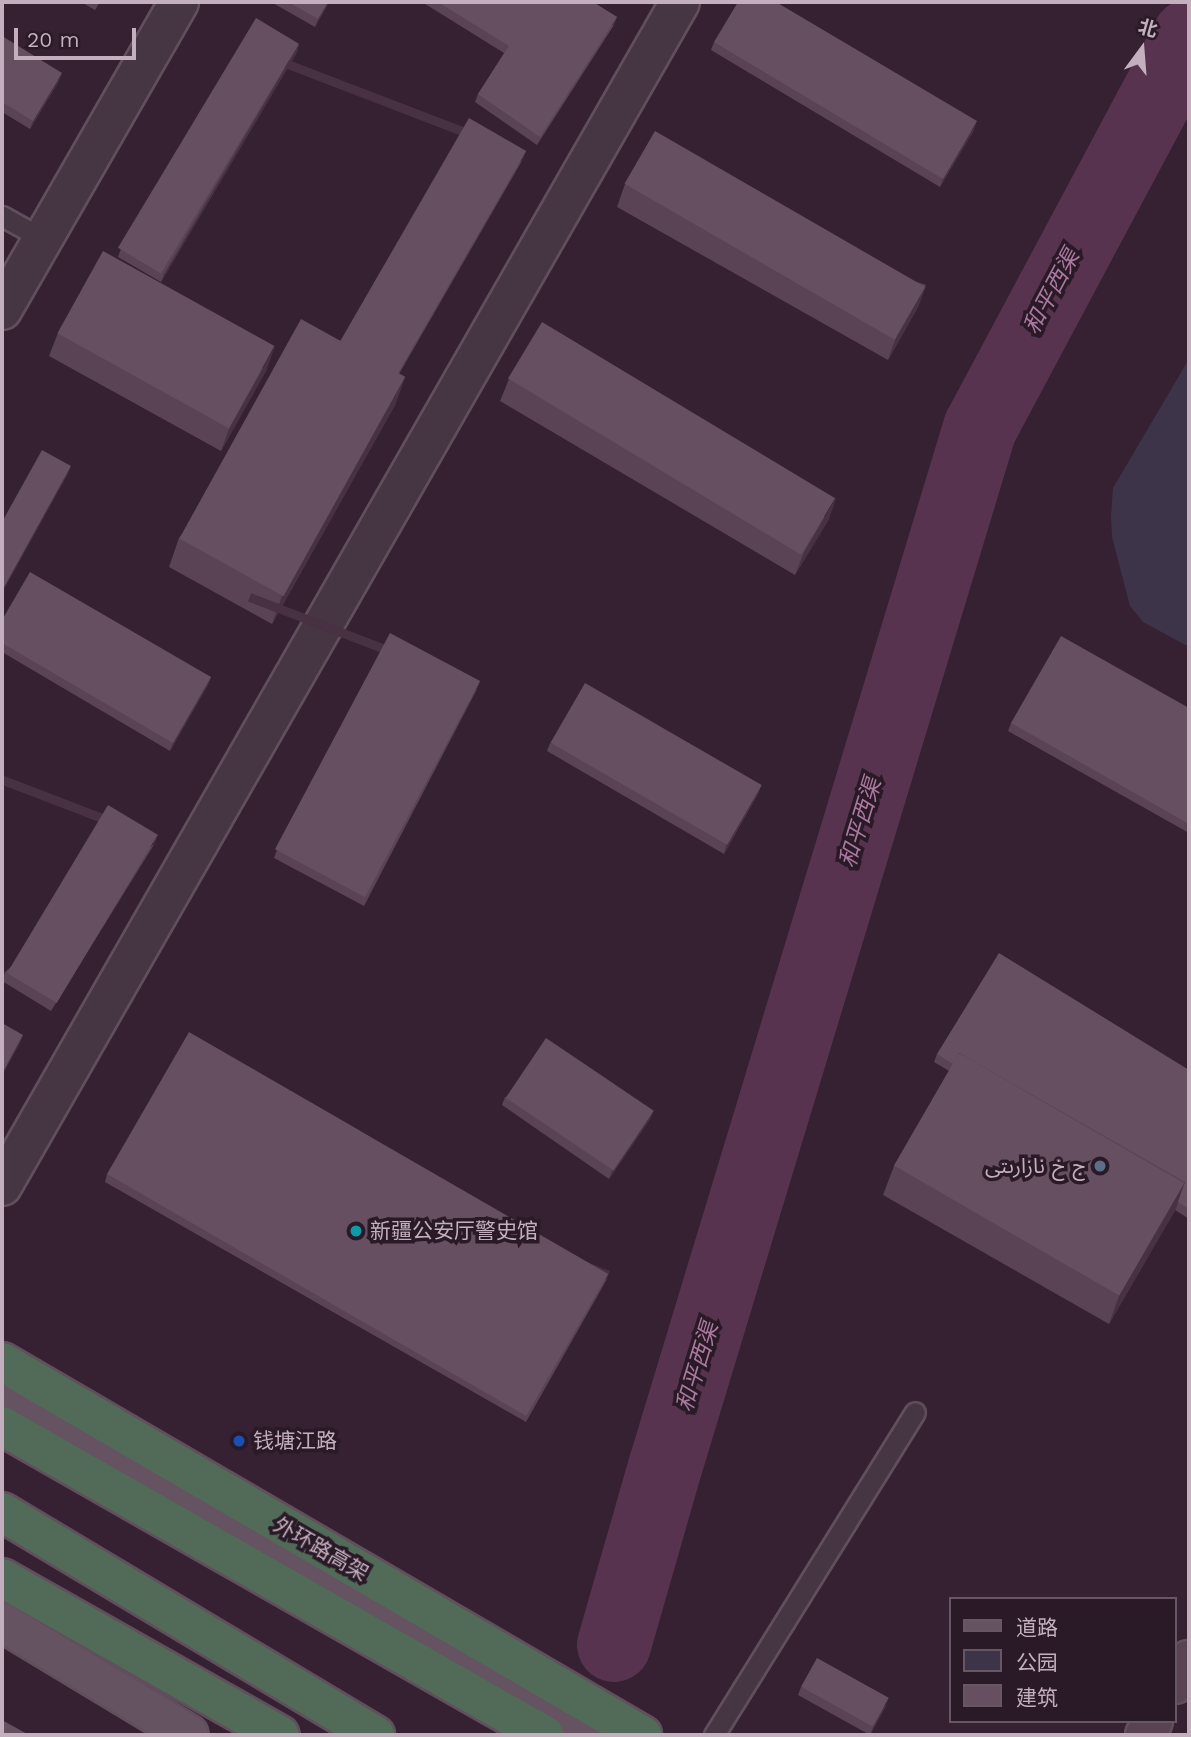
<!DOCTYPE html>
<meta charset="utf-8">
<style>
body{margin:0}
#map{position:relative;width:1191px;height:1737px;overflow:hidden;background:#352131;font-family:"Work Sans","Noto Sans Arabic","Noto Sans SC",sans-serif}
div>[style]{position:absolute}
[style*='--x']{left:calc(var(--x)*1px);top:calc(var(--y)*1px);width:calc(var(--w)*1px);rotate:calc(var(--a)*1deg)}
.green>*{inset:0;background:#3d344a}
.river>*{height:74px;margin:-37px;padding:0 37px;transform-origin:37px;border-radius:37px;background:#573350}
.roads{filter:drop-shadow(2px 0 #614f5d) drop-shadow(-2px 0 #614f5d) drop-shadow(0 2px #614f5d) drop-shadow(0 -2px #614f5d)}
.lane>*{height:19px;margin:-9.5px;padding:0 9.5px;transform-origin:9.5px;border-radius:9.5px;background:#463542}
.street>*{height:38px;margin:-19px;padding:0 19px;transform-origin:19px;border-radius:19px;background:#463542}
.secondary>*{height:38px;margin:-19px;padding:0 19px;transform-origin:19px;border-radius:19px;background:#594353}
.primary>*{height:38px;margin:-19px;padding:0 19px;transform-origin:19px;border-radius:19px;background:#665362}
.highway>*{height:38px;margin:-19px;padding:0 19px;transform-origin:19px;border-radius:19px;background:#526b58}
.wall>*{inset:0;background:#5b4356}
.shaded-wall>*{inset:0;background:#473142;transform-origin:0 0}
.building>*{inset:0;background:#664f61;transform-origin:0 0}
.dots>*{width:19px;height:19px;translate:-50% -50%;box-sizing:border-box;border:4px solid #2a1a27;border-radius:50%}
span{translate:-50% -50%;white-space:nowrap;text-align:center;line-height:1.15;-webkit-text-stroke:7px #2a1a27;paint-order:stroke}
.poi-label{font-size:21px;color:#c3afbe}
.right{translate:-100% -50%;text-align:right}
.left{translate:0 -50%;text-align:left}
.street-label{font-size:21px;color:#c3afbe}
.water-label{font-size:23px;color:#aa79a0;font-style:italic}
.frame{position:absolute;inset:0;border:4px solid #c3afbe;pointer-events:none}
.legend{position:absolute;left:949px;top:1597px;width:228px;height:126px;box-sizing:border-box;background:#2a1a27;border:2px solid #675663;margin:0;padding:9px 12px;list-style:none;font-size:21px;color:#c3afbe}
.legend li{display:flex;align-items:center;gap:14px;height:35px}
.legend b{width:35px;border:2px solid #675663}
.north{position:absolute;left:1107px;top:14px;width:70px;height:70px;-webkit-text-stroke:5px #2a1a27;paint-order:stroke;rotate:16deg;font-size:19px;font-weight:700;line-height:28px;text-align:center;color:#c3afbe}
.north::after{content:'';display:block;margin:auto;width:24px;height:32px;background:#c3afbe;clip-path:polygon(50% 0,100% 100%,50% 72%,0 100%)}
.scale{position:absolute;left:14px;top:28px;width:122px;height:32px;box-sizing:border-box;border:4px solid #c3afbe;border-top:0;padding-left:9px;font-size:21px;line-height:24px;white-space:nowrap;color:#c3afbe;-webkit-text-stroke:5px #2a1a27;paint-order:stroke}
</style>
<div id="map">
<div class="green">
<div style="clip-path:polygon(1189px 359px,1189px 647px,1143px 622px,1130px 606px,1112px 537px,1111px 516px,1113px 488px)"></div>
</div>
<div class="river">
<div style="--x:614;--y:1645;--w:188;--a:-74"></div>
<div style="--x:666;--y:1464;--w:1083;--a:-73.14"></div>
<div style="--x:980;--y:428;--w:444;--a:-61.9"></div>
</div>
<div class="roads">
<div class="lane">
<div style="--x:2;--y:216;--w:47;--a:29.3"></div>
<div style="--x:714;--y:1735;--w:380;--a:-58.1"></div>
</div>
<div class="street">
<div style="--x:2;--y:310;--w:355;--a:-60.1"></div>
<div style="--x:2;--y:1186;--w:1364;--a:-60.2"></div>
</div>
<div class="secondary">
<div style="--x:1175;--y:1684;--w:28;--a:-60"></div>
<div style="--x:1145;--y:1735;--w:16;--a:-60"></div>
</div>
<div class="primary">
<div style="--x:2;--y:1389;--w:691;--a:30.05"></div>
<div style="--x:2;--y:1622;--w:218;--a:31.1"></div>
</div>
<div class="highway">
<div style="--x:2;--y:1362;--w:741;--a:30.23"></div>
<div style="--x:2;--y:1426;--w:624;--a:29.69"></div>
<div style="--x:2;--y:1512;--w:435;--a:30.9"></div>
<div style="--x:2;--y:1578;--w:319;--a:29.5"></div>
</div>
</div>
<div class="wall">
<div style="clip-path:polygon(81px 2px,100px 2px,95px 10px)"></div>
<div style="clip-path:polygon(271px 2px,329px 2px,315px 27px)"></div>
<div style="clip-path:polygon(422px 2px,593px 2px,617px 17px,614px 25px,537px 145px,475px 102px,478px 94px,504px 53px)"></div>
<div style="clip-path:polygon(2px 36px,59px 81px,30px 129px,2px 112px)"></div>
<div style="clip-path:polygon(714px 42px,974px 130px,940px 187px,711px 50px)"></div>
<div style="clip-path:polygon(299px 44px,297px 52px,161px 282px,118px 257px,121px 249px)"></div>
<div style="clip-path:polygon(523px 159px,399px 374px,405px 377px,395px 405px,272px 624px,169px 567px,179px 538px,340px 341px)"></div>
<div style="clip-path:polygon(625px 184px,926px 285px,918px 307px,888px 360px,617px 207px)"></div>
<div style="clip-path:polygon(58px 333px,267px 369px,221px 451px,49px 356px)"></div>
<div style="clip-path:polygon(509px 379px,829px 519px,795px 575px,500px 401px)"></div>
<div style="clip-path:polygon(2px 620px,211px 677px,208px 685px,170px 751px,2px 652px)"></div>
<div style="clip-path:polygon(480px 681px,477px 689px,364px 906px,274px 858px,277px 850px)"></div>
<div style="clip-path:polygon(1189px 708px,1189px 833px,1008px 731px,1011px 723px)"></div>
<div style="clip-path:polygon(550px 743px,761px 786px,758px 794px,724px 854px,547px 751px)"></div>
<div style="clip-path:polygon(155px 843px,51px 1011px,2px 981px,5px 972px)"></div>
<div style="clip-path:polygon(937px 1054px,1189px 1070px,1189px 1219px,1175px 1210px,1109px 1324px,883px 1195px,894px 1166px,949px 1071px,934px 1062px)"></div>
<div style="clip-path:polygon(505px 1097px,653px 1111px,650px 1119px,609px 1179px,502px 1105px)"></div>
<div style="clip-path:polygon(107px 1174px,607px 1279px,526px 1422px,105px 1182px)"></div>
<div style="clip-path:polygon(801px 1687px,886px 1706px,870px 1735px,798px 1695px)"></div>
</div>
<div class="shaded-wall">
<div style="clip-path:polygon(328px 2px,329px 2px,315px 27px,318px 19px)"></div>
<div style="left:617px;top:17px;width:9px;height:143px;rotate:111deg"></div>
<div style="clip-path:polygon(299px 44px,297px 52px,161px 282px,164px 274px)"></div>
<div style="clip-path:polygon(62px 73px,59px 81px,30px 129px,33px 121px)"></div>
<div style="clip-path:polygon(977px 121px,974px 130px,940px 187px,943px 179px)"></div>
<div style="left:526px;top:151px;width:9px;height:264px;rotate:111deg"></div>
<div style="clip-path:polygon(926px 285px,918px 307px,888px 360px,896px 337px)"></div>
<div style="clip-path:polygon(275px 346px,267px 369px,221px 451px,229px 429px)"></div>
<div style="clip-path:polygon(405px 377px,395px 405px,272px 624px,282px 596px)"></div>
<div style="clip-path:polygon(71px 466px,68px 474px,2px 593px,2px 591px)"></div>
<div style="clip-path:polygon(837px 496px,829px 519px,795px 575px,804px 552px)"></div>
<div style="clip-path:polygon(211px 677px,208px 685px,170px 751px,173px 743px)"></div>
<div style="left:480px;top:681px;width:9px;height:245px;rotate:111deg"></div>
<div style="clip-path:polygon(761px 786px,758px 794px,724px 854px,726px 846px)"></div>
<div style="left:158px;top:835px;width:9px;height:198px;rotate:111deg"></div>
<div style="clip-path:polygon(23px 1035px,20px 1043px,2px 1076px,2px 1074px)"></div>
<div style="clip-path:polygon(653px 1111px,650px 1119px,609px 1179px,612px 1171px)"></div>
<div style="clip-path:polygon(1185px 1182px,1175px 1211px,1109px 1324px,1119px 1296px)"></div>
<div style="left:610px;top:1271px;width:9px;height:164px;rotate:111deg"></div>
<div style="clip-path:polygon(889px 1698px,886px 1706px,870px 1735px,873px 1727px)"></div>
</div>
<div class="building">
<div style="clip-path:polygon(288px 2px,328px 2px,318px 19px)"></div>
<div style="clip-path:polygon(438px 2px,593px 2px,617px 17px,540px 137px,478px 94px,509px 46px)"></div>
<div style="clip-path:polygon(738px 2px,776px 2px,977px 121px,943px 179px,714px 42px)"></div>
<div style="left:256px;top:18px;width:50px;height:268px;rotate:31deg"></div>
<div style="clip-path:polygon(2px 36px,62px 73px,33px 121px,2px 102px)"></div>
<div style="left:469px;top:118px;width:66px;height:258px;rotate:30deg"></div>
<div style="left:655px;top:131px;width:312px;height:61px;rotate:30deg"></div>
<div style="left:103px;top:251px;width:196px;height:94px;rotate:29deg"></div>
<div style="left:301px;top:319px;width:119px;height:251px;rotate:29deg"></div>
<div style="left:542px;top:322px;width:342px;height:66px;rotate:31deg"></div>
<div style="clip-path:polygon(42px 450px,71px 466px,2px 591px,2px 522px)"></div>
<div style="clip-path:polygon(30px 572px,211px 677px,173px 743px,2px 643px,2px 620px)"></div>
<div style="left:390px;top:633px;width:102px;height:245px;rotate:28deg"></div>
<div style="clip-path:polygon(1061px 636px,1189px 708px,1189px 824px,1011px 723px)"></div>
<div style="left:585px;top:683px;width:204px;height:69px;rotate:30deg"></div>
<div style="left:108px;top:805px;width:58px;height:196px;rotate:31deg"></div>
<div style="clip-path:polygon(999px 953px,1189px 1070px,1189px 1209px,1178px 1202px,1185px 1182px,959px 1053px,953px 1064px,937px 1054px)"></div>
<div style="clip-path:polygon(2px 1023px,23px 1035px,2px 1074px)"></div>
<div style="left:189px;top:1032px;width:484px;height:164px;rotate:30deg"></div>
<div style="left:546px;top:1038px;width:130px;height:72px;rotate:34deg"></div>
<div style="left:959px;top:1053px;width:260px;height:130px;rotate:30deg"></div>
<div style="left:817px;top:1658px;width:82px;height:33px;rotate:29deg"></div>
<div style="clip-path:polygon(2px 1720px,29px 1735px,2px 1735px)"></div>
</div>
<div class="dots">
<div style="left:1100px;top:1166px;background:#5c6f8a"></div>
<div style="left:356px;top:1231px;background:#0f9aa8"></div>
<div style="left:239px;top:1441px;background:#1a4fb4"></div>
</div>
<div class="poi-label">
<span class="right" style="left:1086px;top:1166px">ج خ نازارىتى</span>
<span class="left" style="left:370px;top:1231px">新疆公安厅警史馆</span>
<span class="left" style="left:253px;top:1441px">钱塘江路</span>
</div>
<div class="street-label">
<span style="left:321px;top:1549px;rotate:30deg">外环路高架</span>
</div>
<div class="water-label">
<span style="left:1052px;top:292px;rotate:-62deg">和平西渠</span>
<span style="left:861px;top:823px;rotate:-73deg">和平西渠</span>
<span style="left:698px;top:1367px;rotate:-73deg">和平西渠</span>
</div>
<div class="frame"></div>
<ul class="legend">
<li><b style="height:9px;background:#665362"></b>道路</li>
<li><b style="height:19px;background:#3d344a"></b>公园</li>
<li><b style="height:19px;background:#664f61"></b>建筑</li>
</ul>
<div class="north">北</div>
<div class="scale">20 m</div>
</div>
